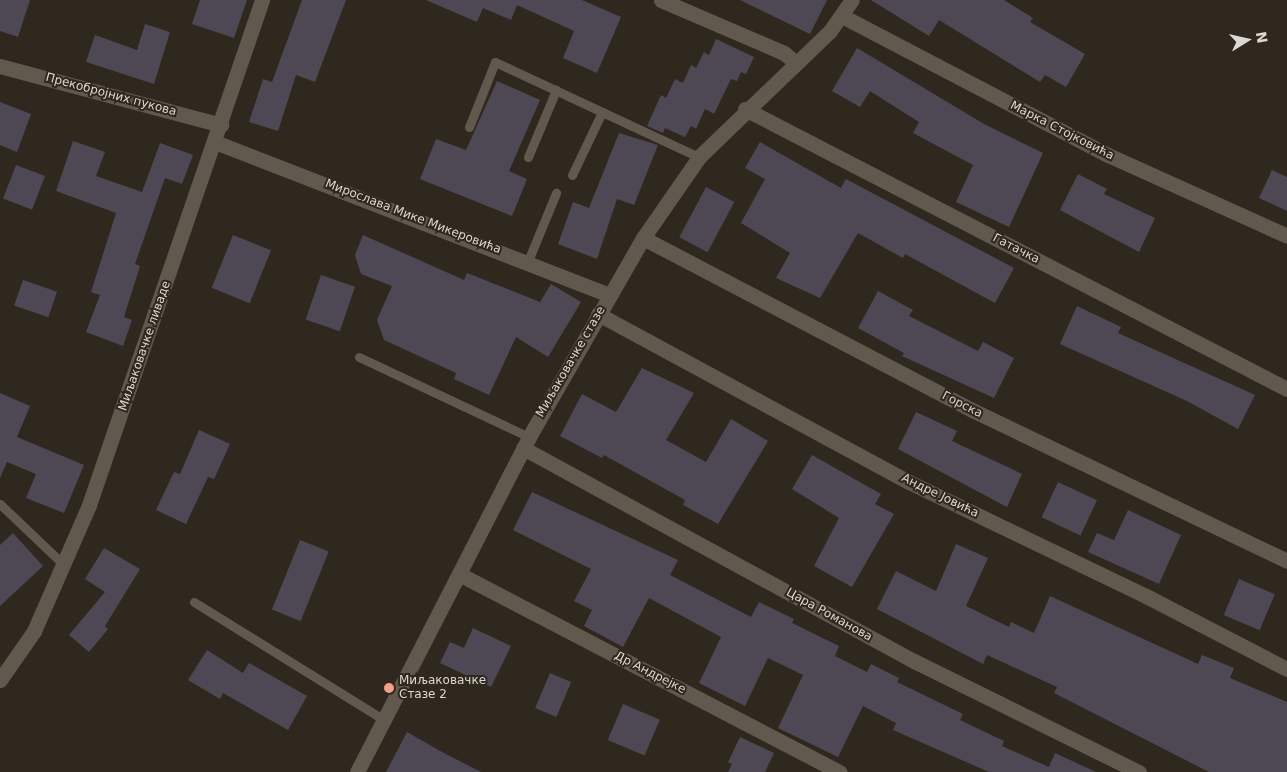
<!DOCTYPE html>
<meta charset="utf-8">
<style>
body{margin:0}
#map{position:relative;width:1287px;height:772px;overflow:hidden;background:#2f281e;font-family:"DejaVu Sans",sans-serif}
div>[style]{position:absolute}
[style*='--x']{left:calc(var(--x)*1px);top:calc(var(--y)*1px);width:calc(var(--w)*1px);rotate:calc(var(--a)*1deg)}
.building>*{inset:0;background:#4e4854;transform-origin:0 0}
.service>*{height:9px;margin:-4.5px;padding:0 4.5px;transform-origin:4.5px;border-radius:4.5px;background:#61594d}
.minor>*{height:15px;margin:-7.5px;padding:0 7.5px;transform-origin:7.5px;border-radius:7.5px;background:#61594d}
.tertiary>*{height:15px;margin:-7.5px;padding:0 7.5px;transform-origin:7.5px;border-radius:7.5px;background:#61594d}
.dots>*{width:14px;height:14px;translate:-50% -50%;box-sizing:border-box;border:2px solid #2f281e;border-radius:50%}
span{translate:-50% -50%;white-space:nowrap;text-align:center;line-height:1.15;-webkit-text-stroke:4px #2f281e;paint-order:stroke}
.street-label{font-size:12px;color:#ddd8d1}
.poi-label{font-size:12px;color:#ddd8d1}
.left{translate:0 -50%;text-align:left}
.north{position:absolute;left:1222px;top:15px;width:50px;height:50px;-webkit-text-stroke:4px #2f281e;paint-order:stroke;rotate:80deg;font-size:14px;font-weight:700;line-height:20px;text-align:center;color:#ddd8d1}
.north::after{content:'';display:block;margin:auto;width:18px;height:22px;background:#ddd8d1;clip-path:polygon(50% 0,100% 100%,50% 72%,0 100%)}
</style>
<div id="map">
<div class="building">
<div style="clip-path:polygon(0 0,30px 0,18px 37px,0 31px)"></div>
<div style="clip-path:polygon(200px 0,247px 0,234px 38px,192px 24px)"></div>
<div style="clip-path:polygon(302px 0,346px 0,315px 82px,296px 75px,278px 131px,249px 122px,263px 79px,272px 82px)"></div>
<div style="clip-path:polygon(426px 0,582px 0,621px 17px,597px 73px,563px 58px,574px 31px,517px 5px,511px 20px,483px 8px,477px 22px)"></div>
<div style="clip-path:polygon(740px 0,827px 0,810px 34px)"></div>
<div style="clip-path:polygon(871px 0,1004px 0,1033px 18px,1030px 22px,1085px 54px,1066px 87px,1045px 75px,1040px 82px,939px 20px,929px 36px)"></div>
<div style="clip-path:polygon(145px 24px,170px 32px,154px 84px,86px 62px,95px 35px,137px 50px)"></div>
<div style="clip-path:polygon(716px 39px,754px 57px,746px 74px,741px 72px,737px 81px,731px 79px,714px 114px,705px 109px,696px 129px,691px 126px,685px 137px,665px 128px,663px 133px,647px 126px,661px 95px,666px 98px,675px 79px,683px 83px,691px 65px,696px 68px,704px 52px,709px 55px)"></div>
<div style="clip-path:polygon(857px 48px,984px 124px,1043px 153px,1009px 227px,956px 202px,973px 165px,913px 133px,919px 122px,870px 91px,860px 107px,832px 91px)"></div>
<div style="clip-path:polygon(497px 81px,540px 100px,509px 171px,527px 179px,512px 216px,420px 179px,436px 139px,466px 150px)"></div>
<div style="clip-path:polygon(0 102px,31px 114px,17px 152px,0 145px)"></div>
<div style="clip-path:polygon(619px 133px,658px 145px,634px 205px,617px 199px,597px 259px,558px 244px,573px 202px,589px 208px)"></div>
<div style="clip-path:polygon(73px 141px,105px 152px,96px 176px,142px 192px,160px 143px,193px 155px,182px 184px,165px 178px,135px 264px,140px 266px,124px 317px,132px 320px,123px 346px,86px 332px,100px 295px,91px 292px,116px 213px,56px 191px)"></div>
<div style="clip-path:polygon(760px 142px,841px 188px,846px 179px,1014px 268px,995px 303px,905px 254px,903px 258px,858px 233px,820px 298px,776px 278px,790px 253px,741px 223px,765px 179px,745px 168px)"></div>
<div style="left:16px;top:165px;width:31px;height:36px;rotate:21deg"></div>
<div style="clip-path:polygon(1272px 170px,1287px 177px,1287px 211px,1259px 198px)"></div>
<div style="clip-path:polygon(1078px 174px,1107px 189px,1104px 194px,1155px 218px,1139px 252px,1060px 210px)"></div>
<div style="left:706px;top:187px;width:32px;height:57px;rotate:28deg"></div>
<div style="left:233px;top:235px;width:41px;height:57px;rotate:22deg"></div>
<div style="clip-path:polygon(363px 235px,464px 280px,467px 273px,540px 302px,551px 284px,581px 302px,548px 357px,516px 337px,489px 395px,454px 379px,456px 373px,384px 340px,377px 320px,392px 286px,361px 274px,355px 255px)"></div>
<div style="left:321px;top:275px;width:36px;height:47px;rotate:19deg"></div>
<div style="left:23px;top:280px;width:36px;height:27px;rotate:19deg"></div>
<div style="clip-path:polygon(878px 291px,913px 310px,909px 316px,978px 351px,983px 342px,1014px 358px,994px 398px,902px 356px,904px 353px,858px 328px)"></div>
<div style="clip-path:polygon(1077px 306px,1121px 327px,1118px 333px,1255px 395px,1238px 429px,1187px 401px,1060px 344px)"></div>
<div style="clip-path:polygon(642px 368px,694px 393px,666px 440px,706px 462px,731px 419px,768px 441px,718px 524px,683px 505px,685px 500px,604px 455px,602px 458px,560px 436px,582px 394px,616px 412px)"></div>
<div style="clip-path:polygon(0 393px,30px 406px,17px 437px,84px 465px,64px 513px,26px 498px,36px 474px,7px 462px,0 478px)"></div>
<div style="clip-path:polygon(916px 412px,957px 431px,952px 441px,1022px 474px,1007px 507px,898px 449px)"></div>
<div style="clip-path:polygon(199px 430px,230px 444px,214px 479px,208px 477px,186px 524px,156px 510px,174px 472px,180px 474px)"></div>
<div style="clip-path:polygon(812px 455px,881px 494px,875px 504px,894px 514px,852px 587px,814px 566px,839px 518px,792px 489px)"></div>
<div style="left:1058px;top:482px;width:43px;height:39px;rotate:25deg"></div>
<div style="clip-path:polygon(532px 492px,678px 560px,670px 575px,751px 617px,759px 602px,794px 619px,792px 623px,839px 646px,835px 656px,867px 672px,871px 664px,899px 678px,897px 682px,963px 714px,960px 720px,1004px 741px,1002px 746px,1049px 767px,1055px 753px,1096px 772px,989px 772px,893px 730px,896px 723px,863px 706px,838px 757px,778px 728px,803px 675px,768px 658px,745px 706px,699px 683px,721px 637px,649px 598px,623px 647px,584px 626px,592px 610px,574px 601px,591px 569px,513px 530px)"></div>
<div style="clip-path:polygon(1128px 510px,1181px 535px,1159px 584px,1088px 552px,1097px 533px,1114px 540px)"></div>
<div style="clip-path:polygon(13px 533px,43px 566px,0 606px,0 545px)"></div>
<div style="left:300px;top:540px;width:31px;height:75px;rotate:22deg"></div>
<div style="clip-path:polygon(956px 544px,988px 558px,966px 606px,1009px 627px,1011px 622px,1034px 633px,1050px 596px,1198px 664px,1202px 655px,1234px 668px,1230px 678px,1287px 702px,1287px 772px,1209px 772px,1054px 693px,1057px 687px,987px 655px,983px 664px,877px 609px,896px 571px,936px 591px)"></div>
<div style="clip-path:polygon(104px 548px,140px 569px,105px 626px,108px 629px,89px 652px,69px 635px,105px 592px,85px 579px)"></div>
<div style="left:1239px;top:579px;width:39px;height:39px;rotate:23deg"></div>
<div style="clip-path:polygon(473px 628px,511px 646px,491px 687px,440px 663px,450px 642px,464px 648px)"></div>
<div style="clip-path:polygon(207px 650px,243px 673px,249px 663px,307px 696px,288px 730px,223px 693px,220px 699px,188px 680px)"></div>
<div style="left:550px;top:673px;width:23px;height:38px;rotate:23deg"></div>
<div style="left:623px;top:704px;width:40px;height:39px;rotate:23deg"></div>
<div style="clip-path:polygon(407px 732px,442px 752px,481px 772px,386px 772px)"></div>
<div style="clip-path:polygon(740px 737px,774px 753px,765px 772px,728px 772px,732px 764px,728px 762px)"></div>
</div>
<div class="service">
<div style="--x:469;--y:127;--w:70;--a:-68.2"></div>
<div style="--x:495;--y:62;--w:225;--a:25"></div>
<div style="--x:528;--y:157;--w:73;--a:-67.3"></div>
<div style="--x:572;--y:175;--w:70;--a:-64.5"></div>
<div style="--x:528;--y:261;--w:74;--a:-67.6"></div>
<div style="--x:359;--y:357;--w:188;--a:25.2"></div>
<div style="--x:0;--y:504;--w:88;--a:43.6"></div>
<div style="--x:194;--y:602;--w:226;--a:31.8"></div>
</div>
<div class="minor">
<div style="--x:661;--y:0;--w:134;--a:23.3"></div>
<div style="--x:784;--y:53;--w:16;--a:40"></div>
<div style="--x:842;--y:16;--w:300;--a:27.6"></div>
<div style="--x:1108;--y:155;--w:196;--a:24.3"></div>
<div style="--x:0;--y:66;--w:229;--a:14.9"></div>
<div style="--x:745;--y:109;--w:610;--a:27.32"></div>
<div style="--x:215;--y:142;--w:423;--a:21.2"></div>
<div style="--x:643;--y:238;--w:371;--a:27.6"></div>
<div style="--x:972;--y:410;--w:349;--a:25.6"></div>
<div style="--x:598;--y:314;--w:353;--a:28.4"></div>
<div style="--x:909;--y:482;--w:263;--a:25.7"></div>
<div style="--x:1146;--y:596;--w:159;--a:27.4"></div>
<div style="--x:523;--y:448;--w:445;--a:28.6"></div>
<div style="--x:914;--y:661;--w:251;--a:26.3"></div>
<div style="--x:459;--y:574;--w:429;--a:27.5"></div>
<div style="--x:0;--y:680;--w:60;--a:-55.2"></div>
<div style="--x:34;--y:631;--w:137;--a:-66.4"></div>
<div style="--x:89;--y:505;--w:534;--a:-71.09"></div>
</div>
<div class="tertiary">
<div style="--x:357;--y:772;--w:377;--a:-62.8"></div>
<div style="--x:529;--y:437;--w:229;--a:-60.2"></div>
<div style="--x:643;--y:238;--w:98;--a:-55.3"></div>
<div style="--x:699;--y:157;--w:182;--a:-43.9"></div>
<div style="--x:830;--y:31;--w:38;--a:-55"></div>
</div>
<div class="dots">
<div style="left:389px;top:688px;background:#f39f86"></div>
</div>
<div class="street-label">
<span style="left:111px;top:95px;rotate:15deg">Прекобројних пукова</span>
<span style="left:1062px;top:131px;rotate:27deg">Марка Стојковића</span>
<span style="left:413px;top:217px;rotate:21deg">Мирослава Мике Микеровића</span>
<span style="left:1016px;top:249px;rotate:27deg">Гатачка</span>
<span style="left:145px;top:346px;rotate:-71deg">Миљаковачке ливаде</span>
<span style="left:571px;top:362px;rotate:-60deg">Миљаковачке стазе</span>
<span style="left:962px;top:405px;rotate:27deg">Горска</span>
<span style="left:940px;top:496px;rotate:26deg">Андре Јовића</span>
<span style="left:829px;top:615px;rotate:29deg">Цара Романова</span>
<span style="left:650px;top:673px;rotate:27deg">Др Андрејке</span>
</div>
<div class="poi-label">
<span class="left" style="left:399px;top:688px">Миљаковачке<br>Стазе 2</span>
</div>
<div class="north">N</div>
</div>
